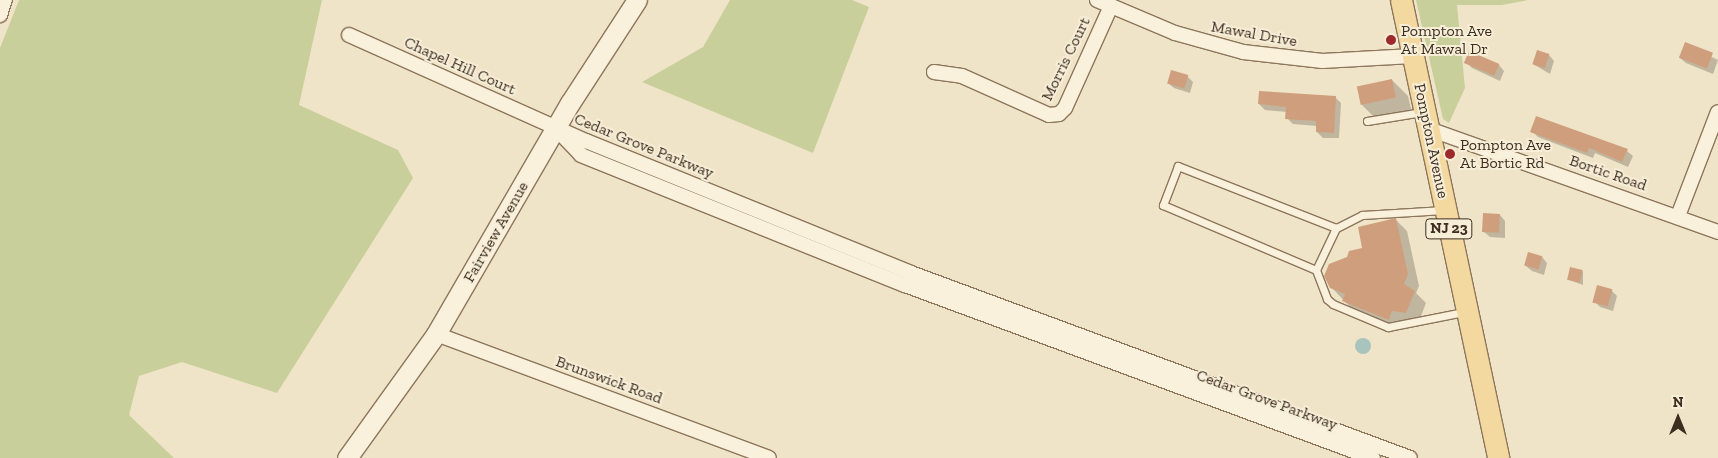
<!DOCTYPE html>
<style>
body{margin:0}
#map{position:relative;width:1718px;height:458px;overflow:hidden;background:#f0e4c8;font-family:"Zilla Slab",serif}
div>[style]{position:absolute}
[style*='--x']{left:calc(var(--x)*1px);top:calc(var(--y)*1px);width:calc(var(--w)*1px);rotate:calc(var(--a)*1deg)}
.green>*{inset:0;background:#c9cf9b}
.water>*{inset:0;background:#a9c4bc}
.round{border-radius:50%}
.shadow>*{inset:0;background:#0003}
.building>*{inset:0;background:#cf9f7d;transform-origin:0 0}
.roads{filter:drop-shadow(1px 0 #8d765c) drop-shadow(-1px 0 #8d765c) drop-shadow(0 1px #8d765c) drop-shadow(0 -1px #8d765c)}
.lane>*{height:7px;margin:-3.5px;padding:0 3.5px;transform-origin:3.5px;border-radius:3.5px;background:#faf1dc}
.street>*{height:14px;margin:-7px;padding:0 7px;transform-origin:7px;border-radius:7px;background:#faf1dc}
.secondary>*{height:19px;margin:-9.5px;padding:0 9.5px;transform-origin:9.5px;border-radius:9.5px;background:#faf1dc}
.primary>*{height:21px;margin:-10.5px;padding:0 10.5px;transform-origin:10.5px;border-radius:10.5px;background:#f3d9a0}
.dots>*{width:14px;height:14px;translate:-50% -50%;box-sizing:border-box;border:2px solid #f7eed8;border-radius:50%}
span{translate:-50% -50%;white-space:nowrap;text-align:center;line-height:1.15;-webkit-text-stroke:4px #f7eed8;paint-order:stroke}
.shield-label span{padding:1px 4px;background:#f7eed8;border:1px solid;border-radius:4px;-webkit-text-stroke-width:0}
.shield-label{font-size:15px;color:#3d2e20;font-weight:700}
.poi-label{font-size:16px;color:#3d2e20}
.left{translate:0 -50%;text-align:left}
.street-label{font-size:16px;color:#3d2e20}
.north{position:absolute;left:1653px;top:393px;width:50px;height:50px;-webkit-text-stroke:4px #f7eed8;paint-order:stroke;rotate:0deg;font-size:14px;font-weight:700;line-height:20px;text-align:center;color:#3d2e20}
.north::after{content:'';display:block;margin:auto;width:18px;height:22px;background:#3d2e20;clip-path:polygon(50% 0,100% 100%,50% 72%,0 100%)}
</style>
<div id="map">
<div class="green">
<div style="clip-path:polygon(19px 0,322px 0,299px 105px,398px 150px,413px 178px,277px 393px,182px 362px,139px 376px,129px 415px,174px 458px,0 458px,0 48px)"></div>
<div style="clip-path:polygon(730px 0,852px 0,869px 7px,813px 153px,642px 82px,703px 47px)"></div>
<div style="clip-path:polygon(1416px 0,1528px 0,1502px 5px,1457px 5px,1465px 88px,1449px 123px,1443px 119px)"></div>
</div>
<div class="water">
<div class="round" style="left:1355px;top:338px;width:16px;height:16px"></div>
</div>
<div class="shadow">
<div style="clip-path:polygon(1685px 44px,1718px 60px,1713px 74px,1686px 63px,1680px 58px)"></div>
<div style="clip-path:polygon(1470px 53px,1499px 65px,1504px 71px,1500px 81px,1472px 68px,1466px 62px)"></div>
<div style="clip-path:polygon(1549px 55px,1554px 61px,1550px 74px,1533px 64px)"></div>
<div style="clip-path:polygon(1187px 76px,1193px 82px,1190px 93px,1174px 88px,1168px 83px)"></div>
<div style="clip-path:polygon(1392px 80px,1408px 96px,1412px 113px,1378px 121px,1362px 105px)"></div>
<div style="clip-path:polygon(1335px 97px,1341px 103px,1339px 138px,1323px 138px,1317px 132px,1317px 126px,1293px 124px,1287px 118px,1287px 112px,1265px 110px,1259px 104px)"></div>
<div style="clip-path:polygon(1532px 131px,1627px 151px,1633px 156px,1628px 167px,1595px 153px,1593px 158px,1538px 137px)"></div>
<div style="clip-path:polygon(1500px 215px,1505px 221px,1505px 238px,1490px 237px,1484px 232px)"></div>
<div style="clip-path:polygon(1396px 220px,1407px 231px,1419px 286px,1416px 293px,1426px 303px,1418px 324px,1404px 322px,1400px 330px,1355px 312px,1331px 287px,1364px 249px)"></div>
<div style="clip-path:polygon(1542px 257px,1547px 263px,1544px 275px,1532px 271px,1526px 266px)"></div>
<div style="clip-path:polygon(1583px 271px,1583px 285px,1569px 280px)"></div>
<div style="clip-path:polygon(1611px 290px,1617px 296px,1613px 311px,1600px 307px,1594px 301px)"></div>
</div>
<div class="building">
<div style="left:1685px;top:42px;width:30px;height:17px;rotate:21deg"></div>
<div style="left:1537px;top:50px;width:13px;height:15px;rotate:18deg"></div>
<div style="left:1469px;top:51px;width:33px;height:13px;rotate:23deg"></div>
<div style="left:1171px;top:70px;width:18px;height:14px;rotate:16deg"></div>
<div style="left:1392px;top:79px;width:19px;height:36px;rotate:78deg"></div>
<div style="clip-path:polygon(1259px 91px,1336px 96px,1334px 133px,1316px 132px,1316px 121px,1285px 119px,1286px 107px,1258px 104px)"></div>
<div style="clip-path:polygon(1536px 116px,1628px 149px,1622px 162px,1589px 148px,1587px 153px,1530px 132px)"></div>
<div style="left:1483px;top:213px;width:17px;height:19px;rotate:3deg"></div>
<div style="clip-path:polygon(1396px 218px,1408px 274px,1404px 284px,1415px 291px,1406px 313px,1392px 311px,1389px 320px,1342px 301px,1345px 294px,1330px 288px,1324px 276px,1329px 264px,1347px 257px,1349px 251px,1362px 248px,1358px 227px)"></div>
<div style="left:1528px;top:252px;width:15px;height:14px;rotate:16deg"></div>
<div style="left:1570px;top:267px;width:13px;height:13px;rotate:13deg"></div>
<div style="left:1597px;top:285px;width:16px;height:18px;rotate:15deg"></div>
</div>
<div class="roads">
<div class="lane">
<div style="--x:1367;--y:121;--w:56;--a:-9.3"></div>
<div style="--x:1444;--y:210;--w:82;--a:176.5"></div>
<div style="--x:1362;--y:215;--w:29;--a:153"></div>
<div style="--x:1336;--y:228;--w:170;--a:-158.6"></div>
<div style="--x:1178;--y:166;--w:42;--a:111"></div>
<div style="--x:1163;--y:205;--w:166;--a:23"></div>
<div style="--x:1316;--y:270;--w:31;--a:69"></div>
<div style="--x:1327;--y:299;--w:8;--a:40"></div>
<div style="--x:1333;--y:304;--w:60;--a:22.7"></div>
<div style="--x:1388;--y:327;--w:77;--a:-11.2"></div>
<div style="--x:1316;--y:270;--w:47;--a:-64.5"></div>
</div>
<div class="street">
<div style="--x:1097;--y:0;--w:85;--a:22.9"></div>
<div style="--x:1175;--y:33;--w:71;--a:15.6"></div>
<div style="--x:1243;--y:52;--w:80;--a:6.5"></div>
<div style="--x:1322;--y:61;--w:91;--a:-3.1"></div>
<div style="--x:0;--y:15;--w:16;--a:-72"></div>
<div style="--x:349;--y:35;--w:260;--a:24.1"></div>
<div style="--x:586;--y:141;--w:351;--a:22.1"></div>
<div style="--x:911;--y:273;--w:532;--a:20.34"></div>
<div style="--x:934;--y:72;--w:28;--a:8"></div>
<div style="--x:962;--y:76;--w:95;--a:24.1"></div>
<div style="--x:1049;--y:115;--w:10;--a:-6"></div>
<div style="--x:1059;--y:114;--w:8;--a:-45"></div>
<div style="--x:1065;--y:108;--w:112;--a:-65.7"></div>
<div style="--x:1429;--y:129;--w:307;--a:19.6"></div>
<div style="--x:560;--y:133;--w:30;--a:46"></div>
<div style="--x:581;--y:155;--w:349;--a:21.9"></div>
<div style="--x:905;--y:285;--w:499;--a:20.3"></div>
<div style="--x:1678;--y:216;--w:111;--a:-69"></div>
<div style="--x:436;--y:334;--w:355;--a:20.4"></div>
</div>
<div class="secondary">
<div style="--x:347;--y:458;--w:153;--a:-54.3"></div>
<div style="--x:436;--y:334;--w:267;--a:-59.9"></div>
<div style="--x:570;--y:103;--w:123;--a:-57"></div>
</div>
<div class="primary">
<div style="--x:1401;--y:0;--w:468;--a:78"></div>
</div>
</div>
<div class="dots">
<div style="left:1391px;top:40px;background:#9e2a2b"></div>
<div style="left:1450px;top:154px;background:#9e2a2b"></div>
</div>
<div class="shield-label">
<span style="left:1449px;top:229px">NJ 23</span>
</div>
<div class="poi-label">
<span class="left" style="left:1401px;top:40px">Pompton Ave<br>At Mawal Dr</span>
<span class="left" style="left:1460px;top:154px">Pompton Ave<br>At Bortic Rd</span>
</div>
<div class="street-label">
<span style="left:1254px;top:34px;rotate:10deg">Mawal Drive</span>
<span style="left:1066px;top:59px;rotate:-64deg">Morris Court</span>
<span style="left:460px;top:66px;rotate:24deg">Chapel Hill Court</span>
<span style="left:1431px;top:141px;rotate:78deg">Pompton Avenue</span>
<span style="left:644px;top:146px;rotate:22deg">Cedar Grove Parkway</span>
<span style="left:1608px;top:173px;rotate:19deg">Bortic Road</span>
<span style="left:496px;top:232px;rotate:-60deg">Fairview Avenue</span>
<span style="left:609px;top:380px;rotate:20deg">Brunswick Road</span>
<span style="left:1267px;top:400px;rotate:20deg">Cedar Grove Parkway</span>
</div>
<div class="north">N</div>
</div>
